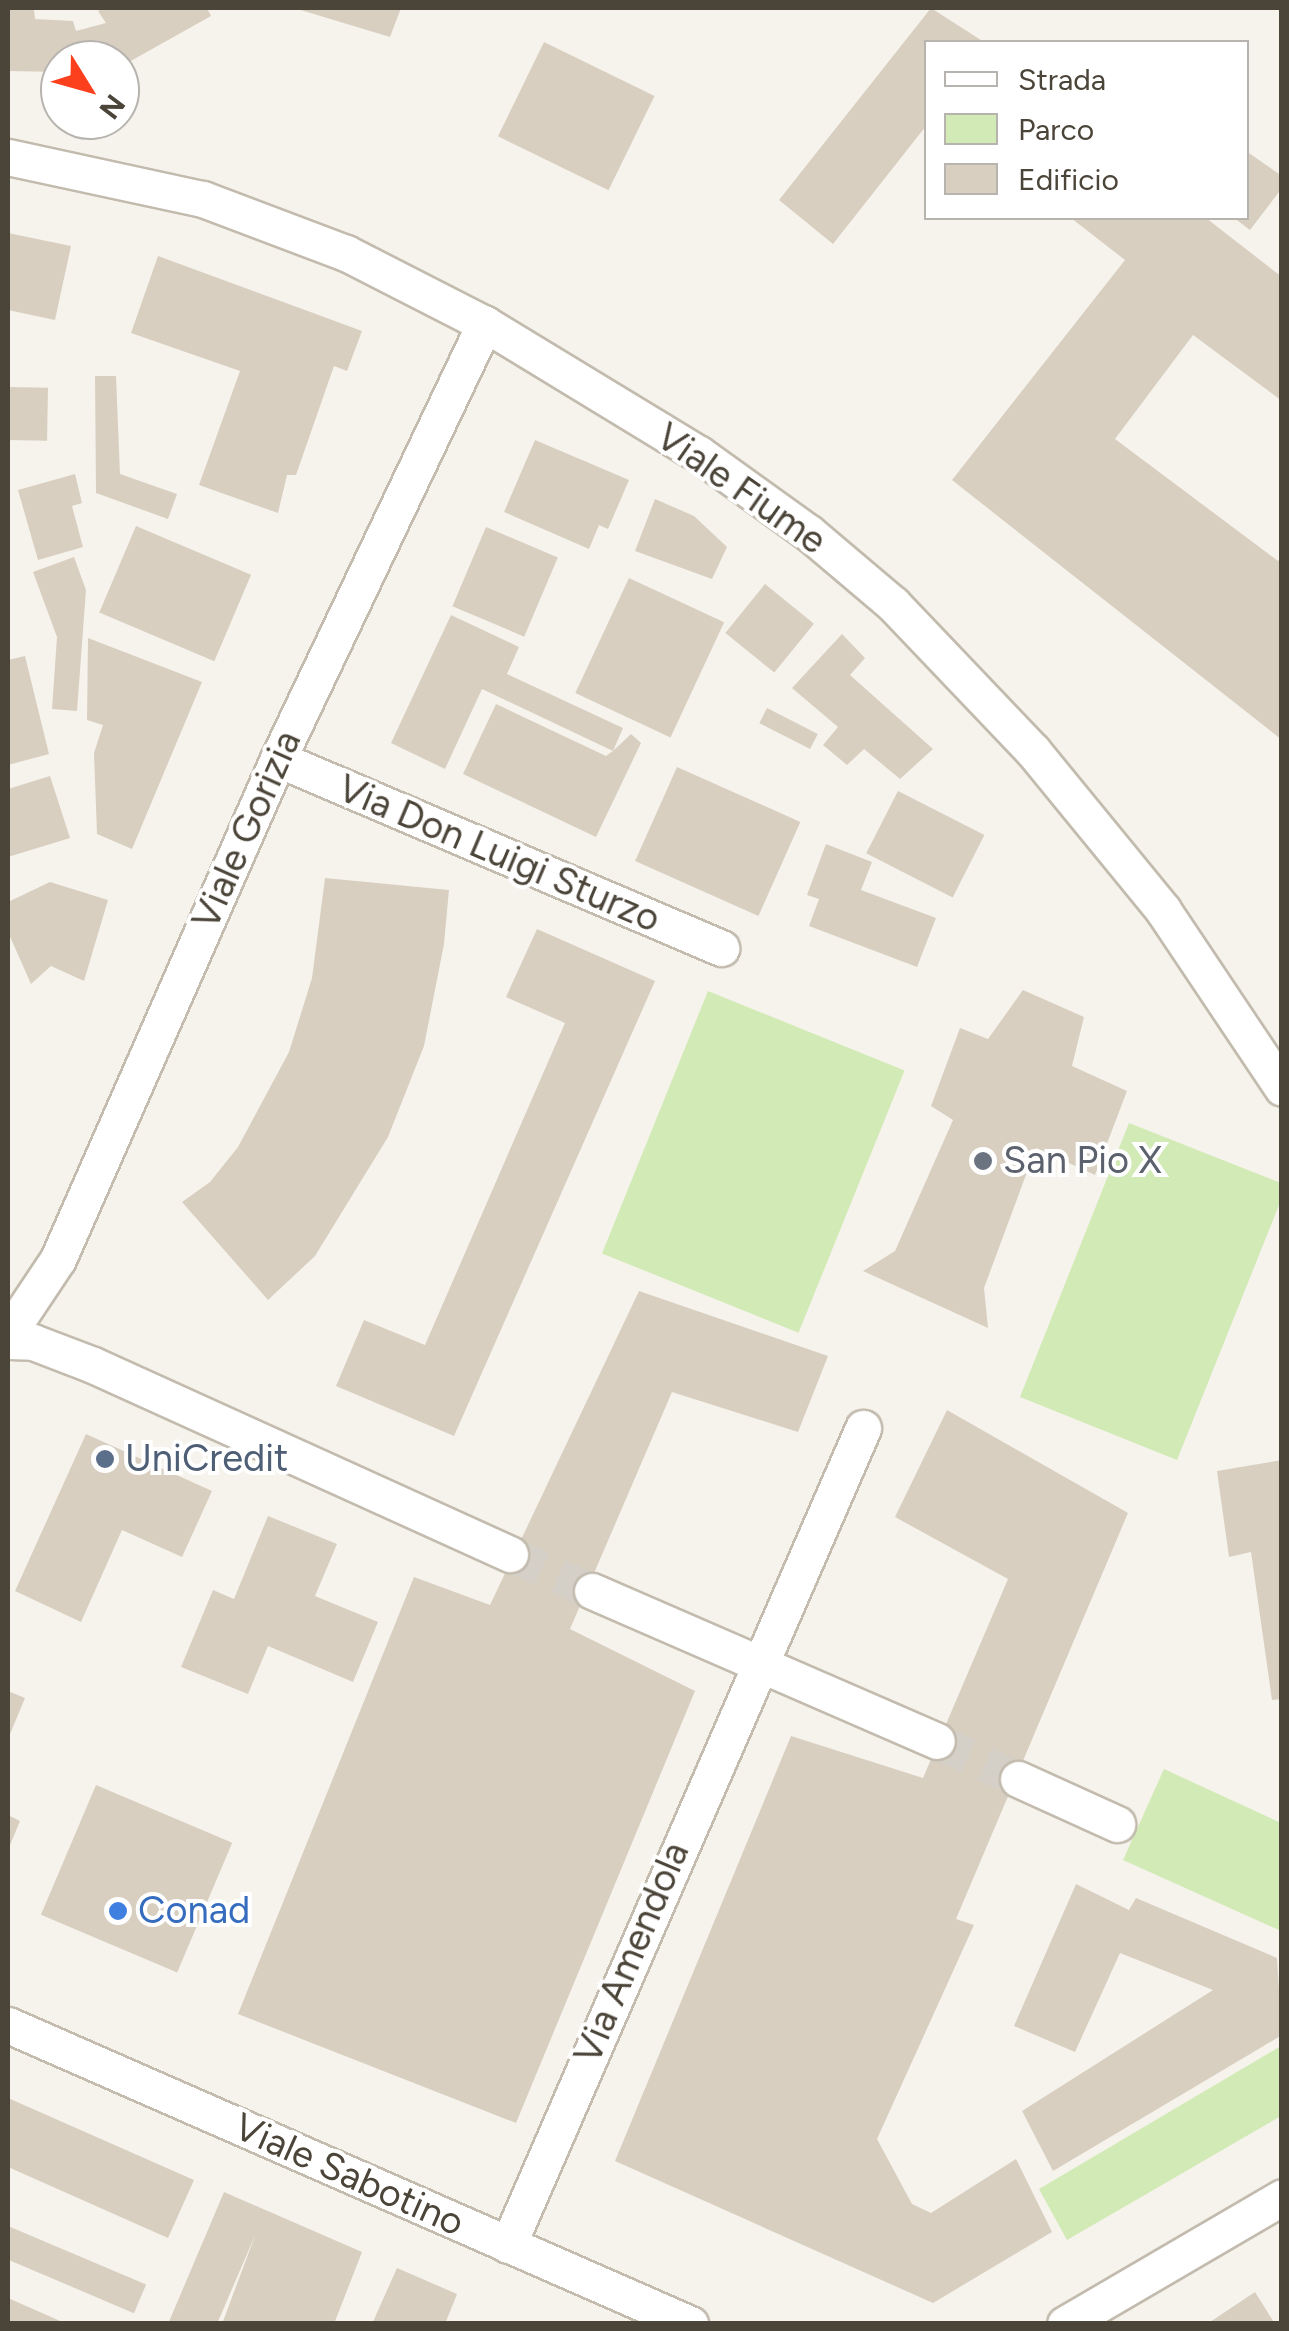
<!DOCTYPE html>
<style>
body{margin:0}
#map{position:relative;width:1289px;height:2331px;overflow:hidden;background:#f6f3ec;font-family:Figtree,sans-serif}
div>[style]{position:absolute}
[style*='--x']{left:calc(var(--x)*1px);top:calc(var(--y)*1px);width:calc(var(--w)*1px);rotate:calc(var(--a)*1deg)}
.green>*{inset:0;background:#d2eab5;transform-origin:0 0}
.building>*{inset:0;background:#d8cfc1;transform-origin:0 0}
.minor-tunnel>*{height:35px;margin-top:-17.5px;transform-origin:0;background:repeating-linear-gradient(90deg,#d4d0c8 0 35px,transparent 0 53px)}
.roads{filter:drop-shadow(2px 0 #c2bbae) drop-shadow(-2px 0 #c2bbae) drop-shadow(0 2px #c2bbae) drop-shadow(0 -2px #c2bbae)}
.minor>*{height:35px;margin:-17.5px;padding:0 17.5px;transform-origin:17.5px;border-radius:17.5px;background:#fff}
.dots>*{width:28px;height:28px;translate:-50% -50%;box-sizing:border-box;border:5px solid #fff;border-radius:50%}
span{translate:-50% -50%;white-space:nowrap;text-align:center;line-height:1.15;-webkit-text-stroke:8px #fff;paint-order:stroke}
.street-label{font-size:38px;color:#4b4439}
.worship-label{font-size:38px;color:#5b616d}
.left{translate:0 -50%;text-align:left}
.service-label{font-size:38px;color:#4e5e75}
.shop-label{font-size:38px;color:#366cbe}
.frame{position:absolute;inset:0;border:10px solid #4b4439;pointer-events:none}
.legend{position:absolute;left:924px;top:40px;width:325px;height:180px;box-sizing:border-box;background:#fff;border:2px solid #b7b4b0;margin:0;padding:12px 18px;list-style:none;font-size:30px;color:#4b4439}
.legend li{display:flex;align-items:center;gap:20px;height:50px}
.legend b{width:50px;border:2px solid #b7b4b0}
.north{position:absolute;left:40px;top:40px;width:100px;height:100px;box-sizing:border-box;background:#fff;border:2px solid #b7b4b0;border-radius:50%;rotate:127deg;font-size:28px;font-weight:700;line-height:40px;text-align:center;color:#4b4439}
.north::after{content:'';display:block;margin:auto;width:35px;height:45px;background:#fc3f1d;clip-path:polygon(50% 0,100% 100%,50% 72%,0 100%)}
</style>
<div id="map">
<div class="green">
<div style="left:708px;top:991px;width:212px;height:283px;rotate:22deg"></div>
<div style="clip-path:polygon(1129px 1123px,1281px 1183px,1281px 1200px,1177px 1460px,1020px 1397px)"></div>
<div style="clip-path:polygon(1164px 1769px,1281px 1823px,1281px 1931px,1123px 1860px)"></div>
<div style="clip-path:polygon(1281px 2046px,1281px 2116px,1067px 2240px,1039px 2189px)"></div>
</div>
<div class="building">
<div style="clip-path:polygon(8px 8px,34px 10px,35px 19px,73px 21px,76px 31px,106px 23px,98px 11px,104px 8px,207px 8px,211px 16px,120px 67px,120px 60px,60px 60px,60px 72px,8px 71px)"></div>
<div style="clip-path:polygon(294px 8px,401px 8px,390px 37px)"></div>
<div style="clip-path:polygon(931px 8px,984px 42px,926px 42px,926px 126px,833px 244px,779px 200px)"></div>
<div style="left:544px;top:42px;width:123px;height:105px;rotate:26deg"></div>
<div style="clip-path:polygon(1246px 151px,1282px 176px,1282px 188px,1250px 230px,1234px 218px,1246px 218px)"></div>
<div style="clip-path:polygon(1071px 218px,1206px 218px,1282px 277px,1282px 401px,1193px 335px,1115px 439px,1278px 561px,1282px 556px,1282px 740px,952px 480px,1125px 260px)"></div>
<div style="clip-path:polygon(8px 233px,71px 246px,55px 320px,8px 310px)"></div>
<div style="clip-path:polygon(158px 256px,362px 331px,347px 371px,334px 366px,296px 475px,287px 475px,278px 513px,199px 485px,240px 371px,131px 333px)"></div>
<div style="clip-path:polygon(95px 376px,116px 376px,120px 474px,177px 494px,168px 519px,96px 493px)"></div>
<div style="left:8px;top:387px;width:40px;height:53px;rotate:1deg"></div>
<div style="clip-path:polygon(535px 440px,629px 480px,608px 529px,599px 525px,589px 549px,504px 512px)"></div>
<div style="clip-path:polygon(75px 474px,82px 503px,72px 506px,83px 547px,38px 560px,18px 490px)"></div>
<div style="clip-path:polygon(655px 499px,694px 516px,727px 547px,712px 579px,635px 551px)"></div>
<div style="left:136px;top:526px;width:125px;height:94px;rotate:23deg"></div>
<div style="left:486px;top:527px;width:78px;height:86px;rotate:23deg"></div>
<div style="clip-path:polygon(74px 557px,86px 590px,77px 711px,52px 709px,57px 637px,33px 572px)"></div>
<div style="left:629px;top:578px;width:105px;height:127px;rotate:25deg"></div>
<div style="left:765px;top:584px;width:63px;height:63px;rotate:39deg"></div>
<div style="clip-path:polygon(451px 615px,519px 647px,507px 674px,623px 728px,613px 751px,631px 734px,641px 743px,596px 837px,463px 774px,496px 704px,606px 756px,613px 751px,482px 689px,445px 769px,391px 743px)"></div>
<div style="clip-path:polygon(842px 634px,865px 658px,850px 675px,933px 749px,900px 779px,864px 749px,847px 765px,823px 745px,838px 727px,792px 688px)"></div>
<div style="clip-path:polygon(88px 638px,202px 682px,132px 849px,97px 834px,94px 753px,103px 725px,87px 720px)"></div>
<div style="clip-path:polygon(25px 656px,49px 754px,8px 765px,8px 660px)"></div>
<div style="left:767px;top:708px;width:57px;height:17px;rotate:27deg"></div>
<div style="left:677px;top:767px;width:135px;height:103px;rotate:24deg"></div>
<div style="clip-path:polygon(50px 776px,70px 838px,8px 857px,8px 789px)"></div>
<div style="left:898px;top:791px;width:97px;height:70px;rotate:27deg"></div>
<div style="clip-path:polygon(826px 844px,872px 862px,861px 890px,936px 918px,917px 967px,809px 926px,819px 899px,807px 895px)"></div>
<div style="clip-path:polygon(325px 878px,449px 890px,444px 944px,424px 1046px,388px 1137px,315px 1256px,268px 1300px,182px 1202px,210px 1182px,238px 1147px,289px 1052px,312px 978px)"></div>
<div style="clip-path:polygon(50px 882px,108px 900px,84px 981px,51px 966px,31px 984px,8px 932px,8px 902px)"></div>
<div style="clip-path:polygon(537px 929px,655px 981px,454px 1436px,336px 1386px,364px 1320px,425px 1345px,565px 1023px,506px 997px)"></div>
<div style="clip-path:polygon(1023px 990px,1084px 1017px,1072px 1066px,1127px 1091px,1095px 1175px,1036px 1148px,984px 1288px,988px 1328px,863px 1271px,895px 1251px,953px 1120px,931px 1106px,960px 1028px,988px 1039px)"></div>
<div style="clip-path:polygon(639px 1291px,828px 1356px,798px 1432px,672px 1392px,570px 1629px,695px 1691px,516px 2123px,238px 2014px,414px 1577px,490px 1605px)"></div>
<div style="clip-path:polygon(947px 1410px,1128px 1513px,956px 1919px,974px 1925px,877px 2139px,912px 2204px,931px 2213px,1016px 2159px,1052px 2232px,933px 2303px,615px 2161px,791px 1736px,923px 1778px,1008px 1579px,895px 1517px)"></div>
<div style="clip-path:polygon(86px 1434px,212px 1491px,182px 1557px,122px 1530px,81px 1622px,15px 1591px)"></div>
<div style="clip-path:polygon(1282px 1460px,1282px 1699px,1272px 1700px,1251px 1552px,1229px 1557px,1217px 1471px)"></div>
<div style="clip-path:polygon(268px 1516px,337px 1544px,315px 1596px,378px 1622px,353px 1682px,268px 1646px,248px 1694px,181px 1667px,213px 1590px,234px 1599px)"></div>
<div style="clip-path:polygon(8px 1691px,25px 1698px,8px 1739px)"></div>
<div style="left:96px;top:1785px;width:148px;height:141px;rotate:23deg"></div>
<div style="clip-path:polygon(8px 1815px,20px 1821px,8px 1850px)"></div>
<div style="clip-path:polygon(1076px 1884px,1129px 1910px,1136px 1898px,1277px 1958px,1282px 2035px,1053px 2171px,1022px 2111px,1213px 1990px,1120px 1953px,1075px 2052px,1014px 2026px)"></div>
<div style="clip-path:polygon(8px 2098px,194px 2180px,168px 2238px,8px 2167px)"></div>
<div style="clip-path:polygon(224px 2192px,362px 2252px,334px 2324px,222px 2324px,256px 2233px,217px 2324px,168px 2324px)"></div>
<div style="left:8px;top:2226px;width:150px;height:31px;rotate:23deg"></div>
<div style="clip-path:polygon(397px 2268px,457px 2294px,445px 2324px,372px 2324px)"></div>
<div style="clip-path:polygon(1255px 2292px,1275px 2324px,1207px 2324px)"></div>
<div style="clip-path:polygon(8px 2298px,67px 2324px,8px 2324px)"></div>
</div>
<div class="minor-tunnel">
<div style="--x:510;--y:1554;--w:90;--a:24.3"></div>
<div style="--x:937;--y:1741;--w:89;--a:25.1"></div>
</div>
<div class="roads">
<div class="minor">
<div style="--x:8;--y:157;--w:199;--a:12.2"></div>
<div style="--x:203;--y:199;--w:153;--a:20.7"></div>
<div style="--x:346;--y:253;--w:156;--a:27.1"></div>
<div style="--x:485;--y:324;--w:250;--a:31.3"></div>
<div style="--x:699;--y:454;--w:135;--a:35.7"></div>
<div style="--x:809;--y:533;--w:110;--a:40.2"></div>
<div style="--x:893;--y:604;--w:203;--a:46.4"></div>
<div style="--x:1033;--y:751;--w:205;--a:50.7"></div>
<div style="--x:1163;--y:910;--w:214;--a:56.2"></div>
<div style="--x:278;--y:759;--w:482;--a:23.1"></div>
<div style="--x:8;--y:1334;--w:90;--a:-56.3"></div>
<div style="--x:58;--y:1259;--w:546;--a:-66.25"></div>
<div style="--x:278;--y:759;--w:482;--a:-64.6"></div>
<div style="--x:8;--y:1341;--w:25;--a:2"></div>
<div style="--x:33;--y:1342;--w:64;--a:21"></div>
<div style="--x:93;--y:1365;--w:458;--a:24.4"></div>
<div style="--x:592;--y:1591;--w:376;--a:23.5"></div>
<div style="--x:1018;--y:1779;--w:109;--a:24.4"></div>
<div style="--x:8;--y:2025;--w:745;--a:23.67"></div>
<div style="--x:508;--y:2245;--w:891;--a:-66.51"></div>
<div style="--x:1065;--y:2324;--w:251;--a:-30.3"></div>
</div>
</div>
<div class="dots">
<div style="left:983px;top:1161px;background:#6b7280"></div>
<div style="left:105px;top:1459px;background:#5c6f8a"></div>
<div style="left:118px;top:1911px;background:#3f7fe0"></div>
</div>
<div class="street-label">
<span style="left:741px;top:489px;rotate:35deg">Viale Fiume</span>
<span style="left:247px;top:830px;rotate:-66deg">Viale Gorizia</span>
<span style="left:499px;top:854px;rotate:23deg">Via Don Luigi Sturzo</span>
<span style="left:632px;top:1953px;rotate:-67deg">Via Amendola</span>
<span style="left:349px;top:2175px;rotate:24deg">Viale Sabotino</span>
</div>
<div class="worship-label">
<span class="left" style="left:1003px;top:1161px">San Pio X</span>
</div>
<div class="service-label">
<span class="left" style="left:125px;top:1459px">UniCredit</span>
</div>
<div class="shop-label">
<span class="left" style="left:138px;top:1911px">Conad</span>
</div>
<div class="frame"></div>
<ul class="legend">
<li><b style="height:12px;background:#fff"></b>Strada</li>
<li><b style="height:28px;background:#d2eab5"></b>Parco</li>
<li><b style="height:28px;background:#d8cfc1"></b>Edificio</li>
</ul>
<div class="north">N</div>
</div>
